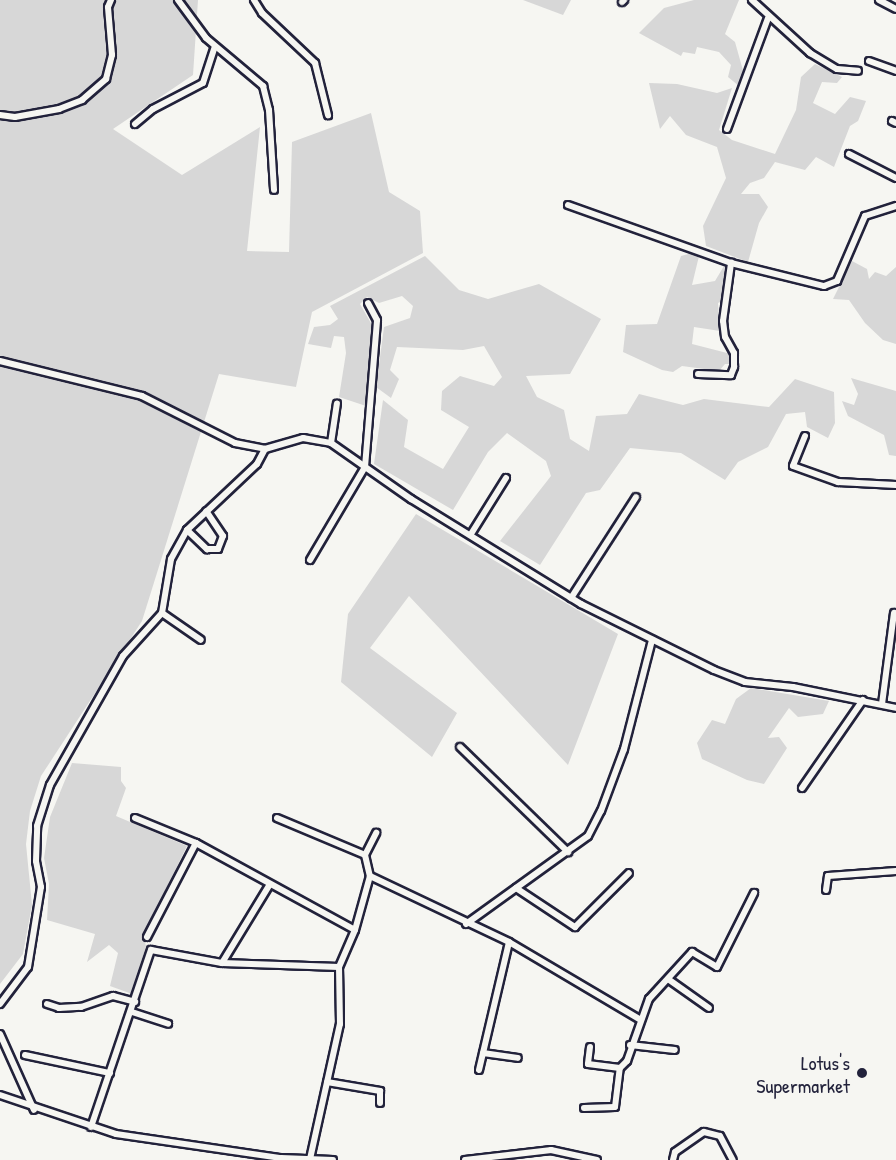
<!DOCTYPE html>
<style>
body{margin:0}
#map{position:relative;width:896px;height:1160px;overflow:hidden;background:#f6f6f2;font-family:"Patrick Hand",sans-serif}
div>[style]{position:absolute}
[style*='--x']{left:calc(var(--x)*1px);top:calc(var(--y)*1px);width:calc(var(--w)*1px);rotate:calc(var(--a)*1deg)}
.green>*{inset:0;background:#d7d7d7}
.roads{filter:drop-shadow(2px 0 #22223b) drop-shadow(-2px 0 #22223b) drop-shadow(0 2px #22223b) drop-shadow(0 -2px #22223b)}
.street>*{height:6px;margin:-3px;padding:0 3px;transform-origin:3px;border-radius:3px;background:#f6f6f2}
.dots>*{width:16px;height:16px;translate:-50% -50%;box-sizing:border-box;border:3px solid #f6f6f2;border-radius:50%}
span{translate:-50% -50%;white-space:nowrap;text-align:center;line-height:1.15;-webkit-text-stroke:5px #f6f6f2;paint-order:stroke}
.poi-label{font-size:20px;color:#22223b}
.right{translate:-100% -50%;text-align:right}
</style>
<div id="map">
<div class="green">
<div style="clip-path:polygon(0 0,198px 0,193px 75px,113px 129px,182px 175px,260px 127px,247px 251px,289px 252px,292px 142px,371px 113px,389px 192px,420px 211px,423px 253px,312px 312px,296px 387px,219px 374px,142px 621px,41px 776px,30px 811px,26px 844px,32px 905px,23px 954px,0 984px)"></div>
<div style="clip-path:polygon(523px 0,571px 0,563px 15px)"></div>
<div style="clip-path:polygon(694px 0,739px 0,725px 34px,735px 42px,744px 74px,739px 86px,728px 77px,731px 65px,719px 52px,697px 47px,695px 54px,683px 52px,681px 56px,639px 33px,664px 8px)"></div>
<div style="clip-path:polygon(815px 64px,842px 77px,837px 83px,822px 82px,813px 103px,835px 114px,850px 97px,866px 101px,858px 121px,850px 126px,834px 167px,816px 157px,805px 170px,775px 162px,764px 178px,750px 183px,741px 194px,759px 194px,768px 207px,759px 223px,748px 262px,706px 246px,703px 226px,726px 178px,717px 147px,686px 135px,670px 116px,660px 129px,649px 83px,677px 84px,717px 93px,732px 88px,719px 130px,732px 140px,775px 154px,796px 110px,801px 77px)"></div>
<div style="clip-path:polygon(692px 253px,699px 256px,692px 285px,715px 281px,724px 266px,727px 269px,722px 301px,718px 303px,720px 331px,694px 327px,692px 344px,731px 354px,732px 364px,725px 364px,719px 371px,682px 366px,673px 372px,662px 370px,623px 352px,626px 325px,657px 324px,681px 256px)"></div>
<div style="clip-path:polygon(425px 256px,459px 290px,488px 299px,539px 284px,601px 319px,570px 374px,526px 376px,537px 397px,564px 410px,570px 439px,589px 451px,596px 416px,627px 414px,639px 394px,683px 405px,704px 399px,769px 407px,795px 379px,834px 392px,835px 423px,828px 438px,807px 427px,805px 412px,786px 414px,768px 447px,738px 462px,725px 480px,681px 453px,630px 448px,600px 490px,586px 493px,540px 565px,500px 541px,551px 476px,546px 461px,507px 433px,488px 452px,453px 510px,374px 464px,383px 400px,408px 420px,404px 447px,443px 469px,469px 427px,441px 410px,442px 391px,460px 376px,494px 386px,502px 377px,484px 346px,463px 350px,397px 347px,390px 370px,399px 379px,391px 398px,376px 387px,384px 327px,410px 318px,413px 306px,402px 296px,379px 303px,367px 297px,360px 304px,372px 325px,366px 406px,339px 397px,346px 353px,344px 337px,334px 336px,331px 348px,308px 344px,314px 327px,330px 325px,338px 319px,330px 306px)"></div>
<div style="clip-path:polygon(852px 261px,867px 269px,869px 279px,875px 272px,886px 276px,896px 267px,896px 344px,883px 340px,865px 323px,849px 300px,833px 299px)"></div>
<div style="clip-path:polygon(851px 378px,896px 391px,896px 456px,889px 455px,884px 435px,848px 416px,842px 401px,854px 405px,858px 394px)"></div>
<div style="clip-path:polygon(416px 514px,618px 634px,568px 765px,409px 596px,370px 648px,457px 713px,432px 757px,341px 682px,348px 614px)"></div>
<div style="clip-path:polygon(751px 688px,829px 701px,823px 714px,798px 717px,789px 708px,768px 738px,779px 737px,787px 748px,764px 784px,747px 780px,702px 759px,697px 743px,712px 720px,725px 724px,736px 699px)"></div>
<div style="clip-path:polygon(72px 763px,121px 767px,121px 781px,126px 788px,116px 816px,187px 846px,143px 935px,146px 946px,132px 994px,110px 986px,118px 953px,109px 945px,87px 962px,95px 934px,47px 920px,49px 884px,44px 858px,50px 817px)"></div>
</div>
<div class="roads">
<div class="street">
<div style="--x:178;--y:0;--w:47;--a:53.6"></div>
<div style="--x:206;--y:38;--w:75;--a:40.1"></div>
<div style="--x:263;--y:86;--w:25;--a:76"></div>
<div style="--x:269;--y:110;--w:80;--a:86.4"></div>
<div style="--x:254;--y:0;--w:15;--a:58"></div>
<div style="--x:262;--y:13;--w:73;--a:43.3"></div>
<div style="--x:315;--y:63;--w:54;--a:76"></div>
<div style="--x:752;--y:0;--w:79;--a:42.4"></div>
<div style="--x:810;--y:53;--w:31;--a:31"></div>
<div style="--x:837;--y:69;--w:21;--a:5"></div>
<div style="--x:879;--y:0;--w:19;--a:28"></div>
<div style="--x:622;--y:2;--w:3;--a:-45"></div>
<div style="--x:869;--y:61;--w:29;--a:20"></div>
<div style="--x:0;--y:115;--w:15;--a:8"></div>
<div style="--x:15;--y:117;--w:45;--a:-10.3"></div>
<div style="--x:59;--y:109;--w:25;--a:-21"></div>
<div style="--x:82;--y:100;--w:32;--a:-41"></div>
<div style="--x:106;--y:79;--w:25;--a:-76"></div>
<div style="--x:112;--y:55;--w:48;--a:-94.8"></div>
<div style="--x:108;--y:7;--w:8;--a:-67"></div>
<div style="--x:892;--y:121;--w:4;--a:27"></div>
<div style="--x:135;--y:124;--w:23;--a:-40"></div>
<div style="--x:153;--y:109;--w:56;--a:-27.5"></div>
<div style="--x:203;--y:83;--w:38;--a:-72"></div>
<div style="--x:727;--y:129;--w:118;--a:-69.7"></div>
<div style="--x:849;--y:154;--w:53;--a:27.1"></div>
<div style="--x:568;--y:205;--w:173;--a:19.6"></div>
<div style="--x:731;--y:263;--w:96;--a:13.9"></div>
<div style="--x:824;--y:286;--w:14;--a:-21"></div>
<div style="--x:837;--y:281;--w:71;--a:-66.7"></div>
<div style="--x:865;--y:216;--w:33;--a:-18"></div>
<div style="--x:0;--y:361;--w:146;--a:13.8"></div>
<div style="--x:142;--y:396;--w:104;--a:26.8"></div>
<div style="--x:235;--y:443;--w:31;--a:11"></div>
<div style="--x:265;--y:449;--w:40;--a:-16"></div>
<div style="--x:303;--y:438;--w:28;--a:10"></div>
<div style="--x:331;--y:443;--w:98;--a:35"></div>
<div style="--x:411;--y:499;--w:200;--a:31.7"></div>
<div style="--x:581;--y:604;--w:148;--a:26.4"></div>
<div style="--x:714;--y:670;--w:33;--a:21"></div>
<div style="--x:745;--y:682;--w:48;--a:5.9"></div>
<div style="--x:793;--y:687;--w:105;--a:11.5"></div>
<div style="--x:698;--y:374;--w:33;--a:2"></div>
<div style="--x:731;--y:375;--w:9;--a:-69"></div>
<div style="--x:734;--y:367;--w:14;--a:-90"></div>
<div style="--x:734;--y:353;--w:18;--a:-119"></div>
<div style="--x:725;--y:337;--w:16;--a:-97"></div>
<div style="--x:723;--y:321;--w:59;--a:-82.1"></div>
<div style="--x:805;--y:436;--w:32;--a:112"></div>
<div style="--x:793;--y:466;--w:48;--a:19.6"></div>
<div style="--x:838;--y:482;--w:58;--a:3"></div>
<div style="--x:331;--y:443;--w:40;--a:-81.5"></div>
<div style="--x:187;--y:530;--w:28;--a:44"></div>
<div style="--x:207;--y:549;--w:11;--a:0"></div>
<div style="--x:218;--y:549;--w:14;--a:-69"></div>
<div style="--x:223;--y:536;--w:30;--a:-124"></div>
<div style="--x:471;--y:534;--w:66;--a:-58"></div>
<div style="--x:310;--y:560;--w:108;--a:-59.4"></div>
<div style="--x:365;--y:467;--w:147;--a:-85.3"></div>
<div style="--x:377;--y:320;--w:19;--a:-118"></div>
<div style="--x:571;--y:598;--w:120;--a:-57.2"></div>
<div style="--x:162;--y:613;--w:47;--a:34.7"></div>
<div style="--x:882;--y:704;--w:92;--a:-82.5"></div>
<div style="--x:460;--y:747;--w:151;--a:44.2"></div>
<div style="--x:802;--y:788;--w:107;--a:-55.3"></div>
<div style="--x:135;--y:818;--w:66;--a:22.3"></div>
<div style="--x:196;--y:843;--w:181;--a:28.7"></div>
<div style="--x:355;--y:930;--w:56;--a:-74.5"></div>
<div style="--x:370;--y:876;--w:154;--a:25.4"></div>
<div style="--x:509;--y:942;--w:151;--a:30.6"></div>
<div style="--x:277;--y:818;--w:95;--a:22.8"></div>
<div style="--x:365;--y:855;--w:22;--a:77"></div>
<div style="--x:365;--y:855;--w:25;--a:-63"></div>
<div style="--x:516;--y:888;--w:71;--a:33.5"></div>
<div style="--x:575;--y:927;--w:76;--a:-45"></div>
<div style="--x:826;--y:890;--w:14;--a:-82"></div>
<div style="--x:828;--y:876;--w:68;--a:-4.2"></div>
<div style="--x:466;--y:924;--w:150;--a:-35.8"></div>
<div style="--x:588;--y:836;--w:28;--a:-63"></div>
<div style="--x:601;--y:811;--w:66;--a:-69.6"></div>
<div style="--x:624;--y:749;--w:113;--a:-75.6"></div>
<div style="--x:147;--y:937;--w:106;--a:-62.5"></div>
<div style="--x:222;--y:963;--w:92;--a:-58.7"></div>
<div style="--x:668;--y:979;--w:50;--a:35.3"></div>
<div style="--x:0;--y:1004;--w:46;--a:-52.9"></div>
<div style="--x:28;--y:967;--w:81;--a:-80.8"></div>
<div style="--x:41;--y:887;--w:26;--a:-101"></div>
<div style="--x:36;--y:861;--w:35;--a:-88"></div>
<div style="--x:37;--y:826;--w:43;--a:-72.4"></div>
<div style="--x:50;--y:785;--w:148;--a:-60.5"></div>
<div style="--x:123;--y:656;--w:58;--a:-47.8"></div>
<div style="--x:162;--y:613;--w:55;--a:-80.5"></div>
<div style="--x:171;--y:559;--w:33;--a:-61"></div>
<div style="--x:187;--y:530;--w:96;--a:-43.3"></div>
<div style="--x:257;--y:464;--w:17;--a:-62"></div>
<div style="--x:47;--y:1004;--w:13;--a:18"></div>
<div style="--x:59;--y:1008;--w:22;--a:-3"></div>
<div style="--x:81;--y:1007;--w:34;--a:-19"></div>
<div style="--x:113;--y:996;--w:23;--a:15"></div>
<div style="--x:132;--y:1012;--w:38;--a:18"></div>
<div style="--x:0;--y:1034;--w:83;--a:65.9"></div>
<div style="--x:630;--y:1045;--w:45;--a:6.3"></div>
<div style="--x:590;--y:1047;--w:17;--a:97"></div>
<div style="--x:588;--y:1064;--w:32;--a:7"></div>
<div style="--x:483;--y:1053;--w:35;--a:8"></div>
<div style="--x:25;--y:1055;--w:87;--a:12"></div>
<div style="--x:479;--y:1070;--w:131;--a:-76.8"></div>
<div style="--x:327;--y:1082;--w:54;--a:9.6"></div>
<div style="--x:380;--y:1091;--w:12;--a:90"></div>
<div style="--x:0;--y:1095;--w:122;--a:18.6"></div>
<div style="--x:116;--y:1134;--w:167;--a:8.3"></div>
<div style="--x:281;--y:1158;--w:52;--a:2.2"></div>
<div style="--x:584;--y:1108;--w:31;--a:-2"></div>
<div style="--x:615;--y:1107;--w:39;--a:-83"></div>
<div style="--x:620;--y:1068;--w:10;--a:-45"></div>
<div style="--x:627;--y:1061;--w:66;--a:-70.5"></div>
<div style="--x:649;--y:999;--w:64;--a:-47.5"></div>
<div style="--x:692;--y:952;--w:29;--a:31"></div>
<div style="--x:717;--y:967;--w:83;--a:-63.4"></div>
<div style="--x:91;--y:1127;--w:187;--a:-71.3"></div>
<div style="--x:151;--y:950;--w:72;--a:10.4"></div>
<div style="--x:222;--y:963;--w:117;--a:2"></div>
<div style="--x:339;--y:967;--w:40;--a:-66.6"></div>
<div style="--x:310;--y:1159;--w:138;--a:-77.5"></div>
<div style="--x:340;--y:1024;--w:57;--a:-91"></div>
<div style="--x:465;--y:1160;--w:87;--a:-6.6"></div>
<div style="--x:551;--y:1150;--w:47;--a:12.3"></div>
<div style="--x:673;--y:1160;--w:8;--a:-76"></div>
<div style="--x:675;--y:1152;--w:35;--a:-35"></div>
<div style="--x:704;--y:1132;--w:16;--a:14"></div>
<div style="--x:720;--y:1136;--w:27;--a:62"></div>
</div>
</div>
<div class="dots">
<div style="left:862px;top:1073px;background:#22223b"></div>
</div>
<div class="poi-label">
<span class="right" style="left:850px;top:1074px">Lotus's<br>Supermarket</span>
</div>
</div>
